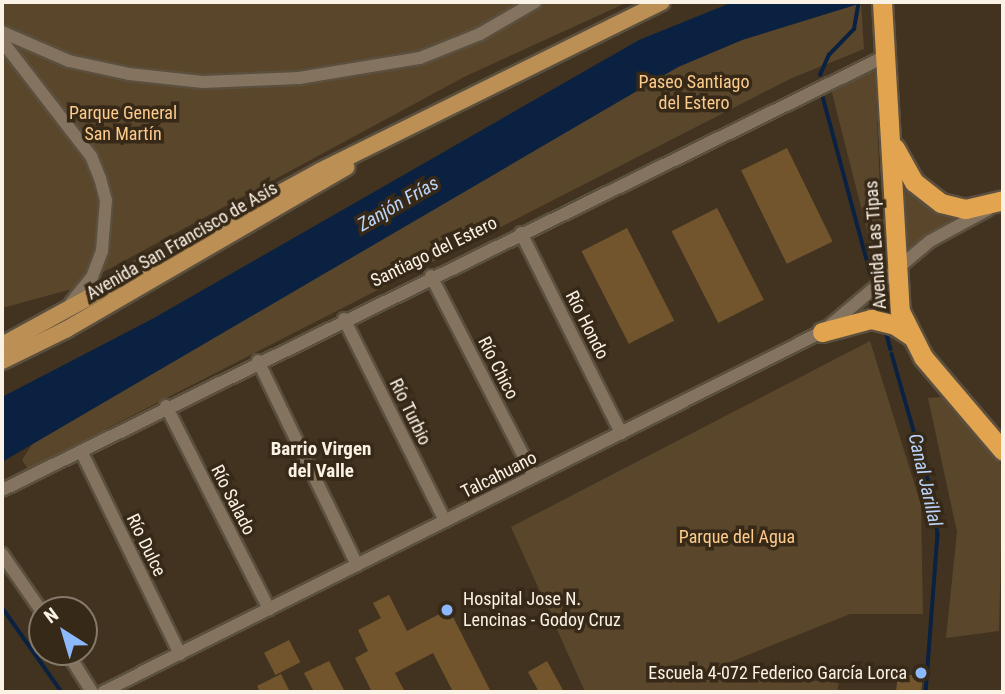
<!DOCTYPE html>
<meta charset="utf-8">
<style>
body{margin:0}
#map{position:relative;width:1005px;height:694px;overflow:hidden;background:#423321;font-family:"Roboto Condensed",sans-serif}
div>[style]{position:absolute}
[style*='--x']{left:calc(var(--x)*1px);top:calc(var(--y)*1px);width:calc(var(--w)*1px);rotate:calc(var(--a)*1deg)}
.green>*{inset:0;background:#5a462b}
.water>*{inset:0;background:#0a2141}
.stream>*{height:3.5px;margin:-1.75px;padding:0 1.75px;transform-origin:1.75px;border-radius:1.75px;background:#0a2141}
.building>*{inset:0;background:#72552d;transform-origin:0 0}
.roads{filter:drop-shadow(2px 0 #5b4f3e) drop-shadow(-2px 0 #5b4f3e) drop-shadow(0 2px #5b4f3e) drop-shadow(0 -2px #5b4f3e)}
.minor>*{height:12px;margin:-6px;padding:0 6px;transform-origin:6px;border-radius:6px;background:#83735f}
.major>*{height:16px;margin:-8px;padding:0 8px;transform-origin:8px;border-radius:8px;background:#bc9055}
.highway>*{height:19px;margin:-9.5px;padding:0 9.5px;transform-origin:9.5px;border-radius:9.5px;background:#e2a44f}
.dots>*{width:19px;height:19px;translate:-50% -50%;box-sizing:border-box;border:4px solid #372918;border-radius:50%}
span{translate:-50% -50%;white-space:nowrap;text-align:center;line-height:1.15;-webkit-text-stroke:7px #372918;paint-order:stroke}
.park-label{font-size:18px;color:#fdcb8c}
.street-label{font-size:18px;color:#fbf2e6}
.poi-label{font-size:18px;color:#fbf2e6}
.left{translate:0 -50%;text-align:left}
.right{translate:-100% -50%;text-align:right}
.water-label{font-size:19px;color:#bbd4f9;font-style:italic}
.neighbourhood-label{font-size:19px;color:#fbf2e6;font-weight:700}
.frame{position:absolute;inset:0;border:4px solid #fbf2e6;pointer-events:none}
.north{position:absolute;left:28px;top:596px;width:70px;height:70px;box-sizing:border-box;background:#372918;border:2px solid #85796a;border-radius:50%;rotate:323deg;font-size:19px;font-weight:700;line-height:28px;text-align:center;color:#fbf2e6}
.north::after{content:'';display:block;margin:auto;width:24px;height:32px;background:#8cb9fc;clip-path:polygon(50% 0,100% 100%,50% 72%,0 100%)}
</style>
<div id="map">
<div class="green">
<div style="clip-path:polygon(2px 2px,628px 2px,466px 76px,72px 289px,2px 308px)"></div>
<div style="clip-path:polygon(861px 3px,864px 49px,792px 78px,28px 469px,22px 460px,33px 443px,66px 421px,678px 67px,742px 40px)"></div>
<div style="clip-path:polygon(875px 68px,883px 267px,876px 266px,831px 89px)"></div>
<div style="clip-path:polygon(904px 184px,929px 206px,958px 215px,907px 251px)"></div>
<div style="clip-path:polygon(870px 341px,921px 505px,923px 614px,850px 614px,698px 675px,839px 682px,837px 692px,585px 692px,511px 527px)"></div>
<div style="clip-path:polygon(941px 397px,1003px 467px,999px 631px,946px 638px,957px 532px,928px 398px)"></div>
</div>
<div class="water">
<div style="clip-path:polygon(733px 2px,865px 2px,742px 40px,678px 67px,2px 462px,2px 397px,154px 318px,639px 40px)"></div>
</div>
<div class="stream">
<div style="--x:820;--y:75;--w:22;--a:-66"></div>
<div style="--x:829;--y:55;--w:36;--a:-46"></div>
<div style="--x:854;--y:29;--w:27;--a:-80"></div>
<div style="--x:822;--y:93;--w:188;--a:74.9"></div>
<div style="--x:878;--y:299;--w:15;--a:79"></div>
<div style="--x:886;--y:332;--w:18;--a:74"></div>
<div style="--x:892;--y:354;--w:141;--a:74"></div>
<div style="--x:931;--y:490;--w:45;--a:81"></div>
<div style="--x:938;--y:534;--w:158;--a:94.3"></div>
<div style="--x:2;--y:607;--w:104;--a:54.8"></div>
</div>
<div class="building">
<div style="left:787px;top:148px;width:104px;height:51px;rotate:64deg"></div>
<div style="left:717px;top:208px;width:103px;height:51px;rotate:63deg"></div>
<div style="left:627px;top:228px;width:104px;height:51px;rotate:63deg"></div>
<div style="clip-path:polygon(389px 595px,407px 631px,449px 609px,491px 692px,453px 692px,433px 653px,395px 673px,405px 692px,372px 692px,355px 658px,368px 651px,358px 630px,381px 618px,373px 603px)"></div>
<div style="left:289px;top:640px;width:25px;height:28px;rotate:63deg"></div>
<div style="clip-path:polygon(329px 661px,345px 692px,314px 692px,304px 673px)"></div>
<div style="clip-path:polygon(547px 661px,564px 692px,539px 692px,528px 672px)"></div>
<div style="clip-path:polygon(281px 674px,290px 692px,260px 692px,257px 686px)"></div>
<div style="clip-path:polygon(898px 674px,923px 676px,921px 692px,896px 692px)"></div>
</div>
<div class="roads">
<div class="minor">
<div style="--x:2;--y:32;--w:73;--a:23.4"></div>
<div style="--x:69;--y:61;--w:61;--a:12.2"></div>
<div style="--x:129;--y:74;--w:74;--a:6.2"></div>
<div style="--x:203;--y:82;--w:96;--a:-2.4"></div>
<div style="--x:299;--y:78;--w:123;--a:-9.4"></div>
<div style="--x:420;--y:58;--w:65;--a:-21.8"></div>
<div style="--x:480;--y:34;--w:64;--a:-30.2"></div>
<div style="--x:2;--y:41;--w:145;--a:52.3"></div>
<div style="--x:91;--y:156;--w:24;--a:68"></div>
<div style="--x:100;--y:178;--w:23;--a:75"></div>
<div style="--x:106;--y:200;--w:51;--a:94.5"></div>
<div style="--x:102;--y:251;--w:28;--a:111"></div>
<div style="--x:92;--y:277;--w:33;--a:129"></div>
<div style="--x:521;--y:233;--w:224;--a:63.4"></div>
<div style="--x:431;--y:276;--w:225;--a:62.8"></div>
<div style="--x:344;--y:319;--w:226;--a:63.4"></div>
<div style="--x:258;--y:361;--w:227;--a:64.1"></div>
<div style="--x:166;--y:406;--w:228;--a:63.1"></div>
<div style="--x:81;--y:451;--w:226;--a:64"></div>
<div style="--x:2;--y:490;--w:985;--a:-26.15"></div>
<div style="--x:2;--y:554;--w:70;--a:55.4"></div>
<div style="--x:67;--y:652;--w:47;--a:58"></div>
<div style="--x:103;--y:692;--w:804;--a:-26.6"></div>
<div style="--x:822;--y:332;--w:141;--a:-40.1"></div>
<div style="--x:930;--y:241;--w:65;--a:-28.5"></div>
</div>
<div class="major">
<div style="--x:2;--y:345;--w:362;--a:-28.7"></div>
<div style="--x:320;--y:171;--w:381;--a:-26.3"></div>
<div style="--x:2;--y:361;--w:72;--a:-26.2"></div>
<div style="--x:67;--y:329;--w:323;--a:-30.1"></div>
</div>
<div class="highway">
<div style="--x:882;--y:2;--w:310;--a:86.7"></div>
<div style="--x:900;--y:311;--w:51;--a:63.4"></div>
<div style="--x:923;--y:357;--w:123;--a:49.6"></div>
<div style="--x:895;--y:148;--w:39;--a:61"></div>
<div style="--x:914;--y:182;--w:34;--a:38"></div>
<div style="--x:941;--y:203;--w:25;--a:14"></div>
<div style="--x:965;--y:209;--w:39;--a:-13"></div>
<div style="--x:822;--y:332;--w:51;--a:-14.9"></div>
<div style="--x:871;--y:319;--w:25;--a:14"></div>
<div style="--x:895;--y:325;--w:18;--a:34"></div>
</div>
</div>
<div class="dots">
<div style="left:447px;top:610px;background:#8cb9fc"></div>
<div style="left:921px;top:673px;background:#8cb9fc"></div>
</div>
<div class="park-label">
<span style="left:694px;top:93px">Paseo Santiago<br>del Estero</span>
<span style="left:123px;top:124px">Parque General<br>San Martín</span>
<span style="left:737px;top:537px">Parque del Agua</span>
</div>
<div class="street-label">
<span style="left:182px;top:241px;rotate:-30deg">Avenida San Francisco de Asís</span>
<span style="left:876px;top:245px;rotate:-94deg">Avenida Las Tipas</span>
<span style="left:434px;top:252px;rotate:-26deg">Santiago del Estero</span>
<span style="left:587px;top:325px;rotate:63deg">Río Hondo</span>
<span style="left:498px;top:368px;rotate:63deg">Río Chico</span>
<span style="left:410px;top:412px;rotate:64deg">Río Turbio</span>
<span style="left:499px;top:475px;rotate:-27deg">Talcahuano</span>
<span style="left:233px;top:500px;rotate:63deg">Río Salado</span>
<span style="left:146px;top:545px;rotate:64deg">Río Dulce</span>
</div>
<div class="poi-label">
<span class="left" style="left:463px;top:610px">Hospital Jose N.<br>Lencinas - Godoy Cruz</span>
<span class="right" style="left:907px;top:673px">Escuela 4-072 Federico García Lorca</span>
</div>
<div class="water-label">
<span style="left:398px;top:204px;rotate:-30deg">Zanjón Frías</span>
<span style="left:925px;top:480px;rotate:77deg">Canal Jarillal</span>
</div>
<div class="neighbourhood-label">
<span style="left:321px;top:460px">Barrio Virgen<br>del Valle</span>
</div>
<div class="frame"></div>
<div class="north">N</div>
</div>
